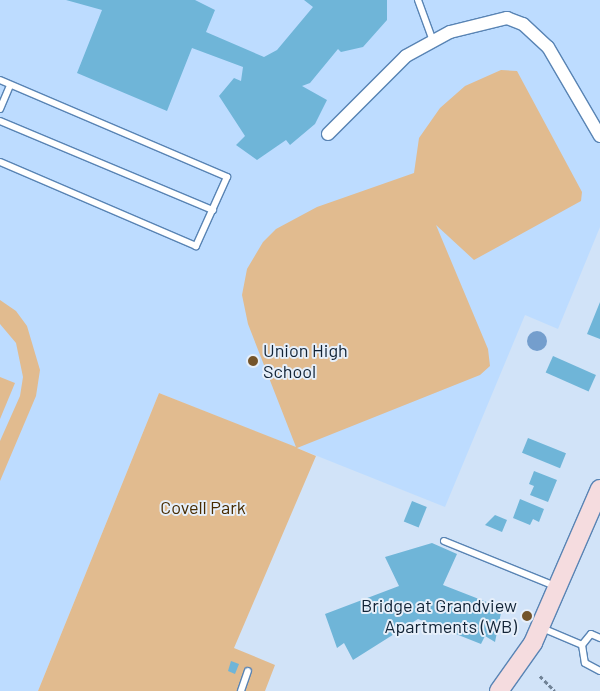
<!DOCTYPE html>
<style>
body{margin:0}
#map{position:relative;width:600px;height:691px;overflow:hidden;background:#d1e3f8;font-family:Barlow,sans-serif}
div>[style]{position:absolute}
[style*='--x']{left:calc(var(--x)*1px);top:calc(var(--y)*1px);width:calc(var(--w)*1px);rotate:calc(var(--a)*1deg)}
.built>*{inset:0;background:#bddcff}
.green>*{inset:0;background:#e1bb8f}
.water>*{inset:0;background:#749ecd}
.round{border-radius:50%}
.building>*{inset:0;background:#6fb5d8;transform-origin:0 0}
.path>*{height:2.5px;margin-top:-1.25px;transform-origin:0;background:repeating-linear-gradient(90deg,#718397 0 4px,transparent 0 6.5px)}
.roads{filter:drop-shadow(1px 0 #5984b4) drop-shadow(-1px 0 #5984b4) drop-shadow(0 1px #5984b4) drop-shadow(0 -1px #5984b4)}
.lane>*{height:6px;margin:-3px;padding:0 3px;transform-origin:3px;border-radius:3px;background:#fff}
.street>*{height:12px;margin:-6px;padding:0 6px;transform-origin:6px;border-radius:6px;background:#fff}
.secondary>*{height:18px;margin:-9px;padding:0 9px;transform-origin:9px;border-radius:9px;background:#f5dcdf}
.dots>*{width:14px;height:14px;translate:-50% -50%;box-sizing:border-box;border:2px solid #e6effa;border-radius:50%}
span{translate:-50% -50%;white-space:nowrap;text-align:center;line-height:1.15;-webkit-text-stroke:4px #e6effa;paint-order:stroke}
.poi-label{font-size:18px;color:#112336}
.left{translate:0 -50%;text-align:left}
.right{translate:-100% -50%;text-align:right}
.park-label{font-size:18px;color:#472b00}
</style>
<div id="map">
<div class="built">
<div style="clip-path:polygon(0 0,600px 0,600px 227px,558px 329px,525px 315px,445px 507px,159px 393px,38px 691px,0 691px)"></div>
</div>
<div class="green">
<div style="clip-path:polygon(501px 70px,517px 71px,582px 192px,581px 201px,474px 260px,436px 225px,488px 349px,490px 366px,480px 375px,297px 448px,316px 456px,234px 648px,275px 665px,265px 691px,38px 691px,159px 393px,296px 447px,248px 324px,242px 295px,247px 269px,263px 242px,276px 229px,317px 207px,414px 173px,419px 138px,440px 108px,465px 86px)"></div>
<div style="clip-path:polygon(0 300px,16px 311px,27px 326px,40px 370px,36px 396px,0 481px,0 441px,20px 396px,23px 377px,16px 343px,0 324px)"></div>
<div style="clip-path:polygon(0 377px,15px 383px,0 419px)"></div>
</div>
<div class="water">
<div class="round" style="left:527px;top:331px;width:20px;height:20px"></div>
</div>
<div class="building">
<div style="clip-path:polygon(66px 0,195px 0,215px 10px,206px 32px,264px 57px,277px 50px,313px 7px,304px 0,387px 0,387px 20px,363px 47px,341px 52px,338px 49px,310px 83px,302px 86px,327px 100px,315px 124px,290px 145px,286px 140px,257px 160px,236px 145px,245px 136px,219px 96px,234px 78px,241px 81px,243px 67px,192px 48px,167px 111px,77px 73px,102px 10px)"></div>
<div style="clip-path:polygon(600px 302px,600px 339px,587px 334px)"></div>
<div style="left:553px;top:356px;width:47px;height:18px;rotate:24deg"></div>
<div style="left:528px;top:438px;width:41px;height:16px;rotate:22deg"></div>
<div style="clip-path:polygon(534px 471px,557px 480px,548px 502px,530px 495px,534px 486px,529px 484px)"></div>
<div style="clip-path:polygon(520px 499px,544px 509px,539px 522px,533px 519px,530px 525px,513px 518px)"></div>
<div style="left:412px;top:501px;width:16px;height:22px;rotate:22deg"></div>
<div style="clip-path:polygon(495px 515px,507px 520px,502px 532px,485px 525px)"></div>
<div style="clip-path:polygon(432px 543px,457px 554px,443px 585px,502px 608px,495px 642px,485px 636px,481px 644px,418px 619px,353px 660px,344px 643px,337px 648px,325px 614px,399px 586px,385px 557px)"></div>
<div style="clip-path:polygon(231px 661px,239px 664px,235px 674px,228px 671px)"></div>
</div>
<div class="path">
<div style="--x:540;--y:676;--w:21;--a:45"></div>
</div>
<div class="roads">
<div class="lane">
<div style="--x:418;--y:0;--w:44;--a:69.9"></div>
<div style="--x:0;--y:80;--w:247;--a:23.1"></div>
<div style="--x:227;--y:177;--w:76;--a:114.2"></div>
<div style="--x:196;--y:246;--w:213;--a:-156.8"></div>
<div style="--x:0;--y:109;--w:26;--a:-67"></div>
<div style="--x:0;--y:121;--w:231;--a:22.7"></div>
<div style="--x:444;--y:541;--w:120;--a:22.1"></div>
<div style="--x:542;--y:628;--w:43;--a:23"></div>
<div style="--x:582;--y:645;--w:18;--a:81"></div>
<div style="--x:585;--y:663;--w:17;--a:28"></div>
<div style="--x:582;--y:645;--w:14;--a:-51"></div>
<div style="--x:591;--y:634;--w:10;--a:24"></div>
<div style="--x:241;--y:691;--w:21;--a:-71"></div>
</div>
<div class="street">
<div style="--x:328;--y:134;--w:110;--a:-45"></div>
<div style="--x:406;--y:56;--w:50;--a:-28.6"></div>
<div style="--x:450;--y:32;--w:59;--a:-13.8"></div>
<div style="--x:507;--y:18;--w:17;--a:21"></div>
<div style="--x:523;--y:24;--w:34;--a:43"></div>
<div style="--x:548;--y:47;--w:103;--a:59.7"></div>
</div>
<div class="secondary">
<div style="--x:499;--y:691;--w:59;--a:-54.7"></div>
<div style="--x:533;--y:643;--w:168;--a:-66.5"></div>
</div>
</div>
<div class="dots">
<div style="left:253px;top:361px;background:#74542a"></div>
<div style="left:527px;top:616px;background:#74542a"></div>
</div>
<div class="poi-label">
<span class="left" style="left:263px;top:361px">Union High<br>School</span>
<span class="right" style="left:517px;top:616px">Bridge at Grandview<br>Apartments (WB)</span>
</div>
<div class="park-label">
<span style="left:203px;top:507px">Covell Park</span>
</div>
</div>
